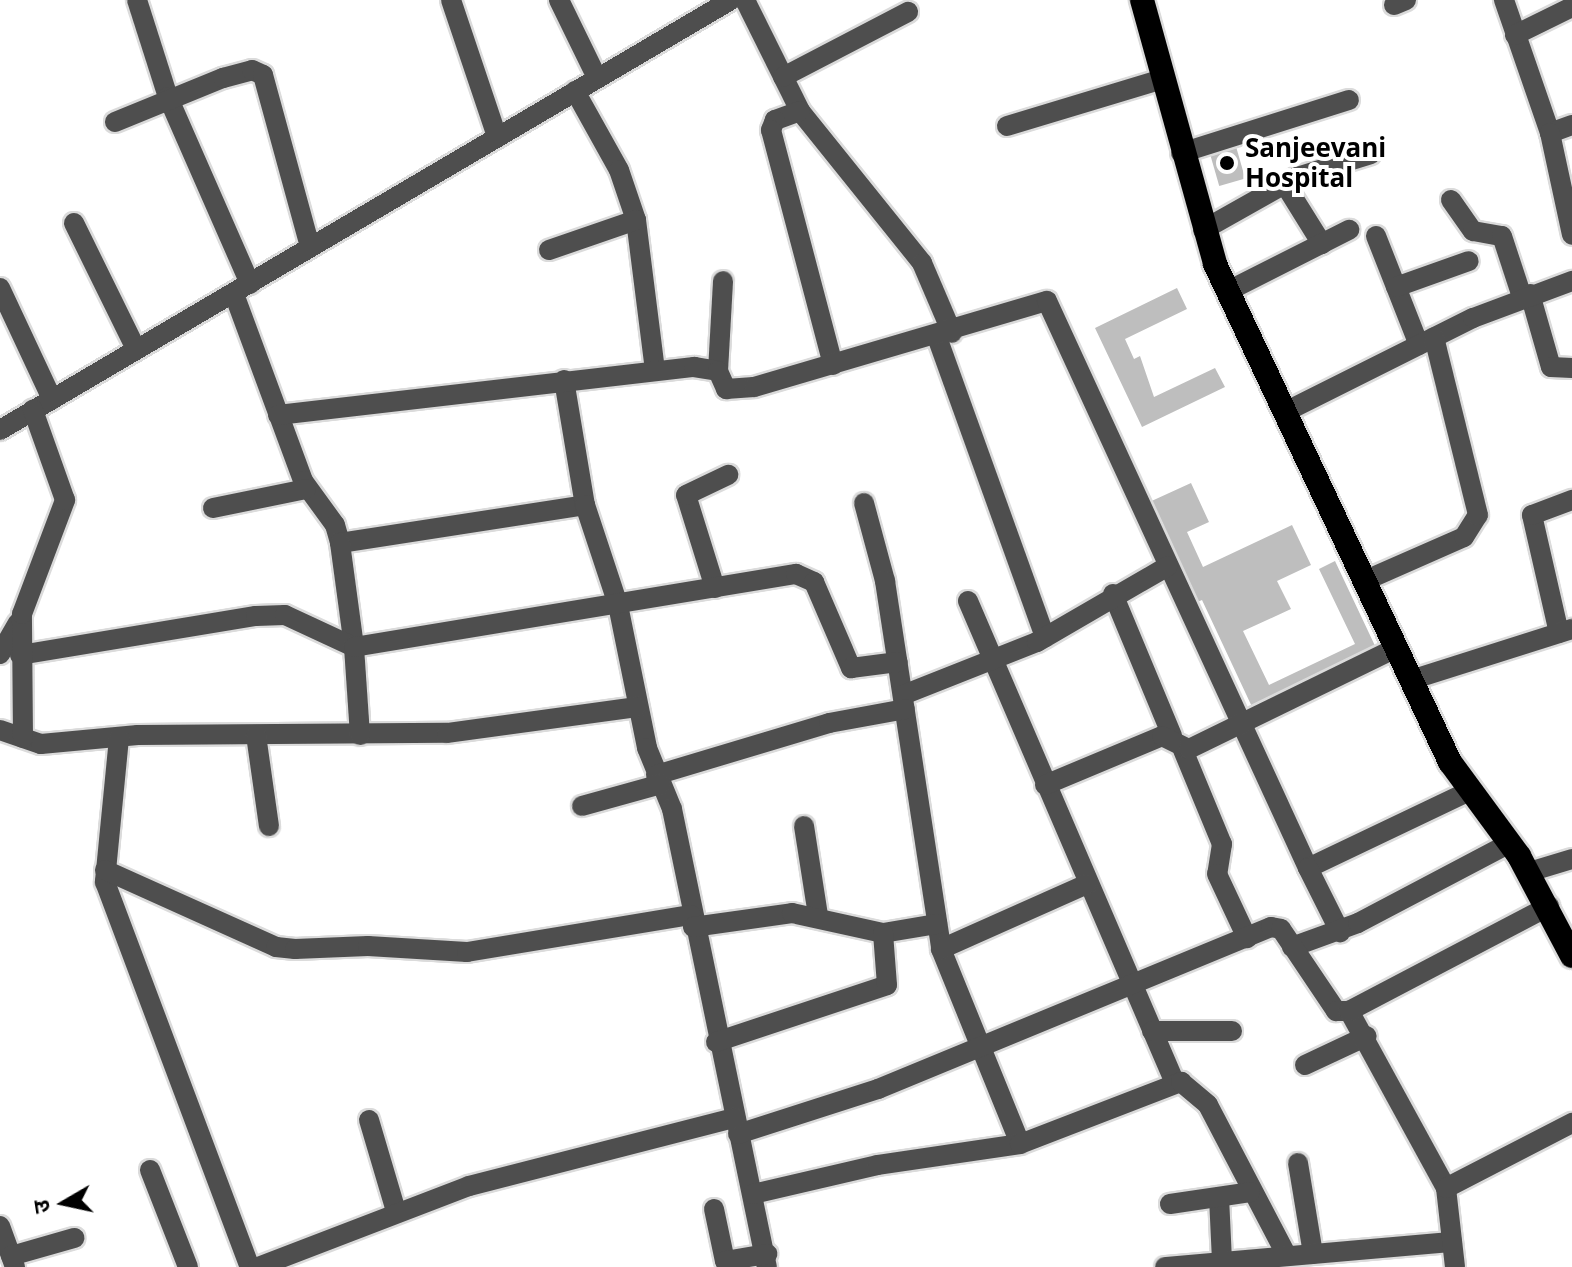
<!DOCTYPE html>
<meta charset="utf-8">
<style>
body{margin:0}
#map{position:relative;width:1572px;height:1267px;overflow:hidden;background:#fff;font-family:"Open Sans","Noto Sans Devanagari",sans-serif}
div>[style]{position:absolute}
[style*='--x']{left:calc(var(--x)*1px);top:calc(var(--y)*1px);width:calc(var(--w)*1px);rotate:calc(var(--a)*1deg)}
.building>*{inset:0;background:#bebebe;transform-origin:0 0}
.roads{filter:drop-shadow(2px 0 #dbdbdb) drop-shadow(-2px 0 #dbdbdb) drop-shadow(0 2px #dbdbdb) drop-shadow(0 -2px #dbdbdb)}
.minor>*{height:20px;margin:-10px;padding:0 10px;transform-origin:10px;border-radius:10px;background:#4e4e4e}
.highway>*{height:24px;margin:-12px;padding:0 12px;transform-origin:12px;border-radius:12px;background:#000}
.dots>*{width:22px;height:22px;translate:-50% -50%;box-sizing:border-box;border:4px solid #fff;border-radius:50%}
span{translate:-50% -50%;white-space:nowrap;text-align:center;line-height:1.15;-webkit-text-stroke:8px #fff;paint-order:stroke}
.poi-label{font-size:26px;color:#000;font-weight:700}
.left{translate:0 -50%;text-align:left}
.north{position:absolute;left:24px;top:1163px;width:80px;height:80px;-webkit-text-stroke:6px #fff;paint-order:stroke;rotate:261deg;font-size:22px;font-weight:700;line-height:32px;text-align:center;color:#000}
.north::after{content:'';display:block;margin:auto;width:28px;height:36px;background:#000;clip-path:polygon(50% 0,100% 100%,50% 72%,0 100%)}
</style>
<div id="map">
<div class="building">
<div style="left:1235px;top:143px;width:37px;height:27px;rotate:74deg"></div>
<div style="clip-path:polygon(1177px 288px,1187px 309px,1125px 339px,1134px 359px,1140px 356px,1154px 397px,1215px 368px,1225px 387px,1142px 427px,1095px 328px)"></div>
<div style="clip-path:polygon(1191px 483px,1209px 522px,1187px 532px,1203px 567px,1292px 525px,1311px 565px,1277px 581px,1291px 609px,1243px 631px,1269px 685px,1355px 644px,1319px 569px,1335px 561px,1377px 650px,1253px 709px,1202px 600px,1193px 604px,1145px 504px)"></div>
</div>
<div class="roads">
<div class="minor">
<div style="--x:137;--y:0;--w:102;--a:72.3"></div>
<div style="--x:168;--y:97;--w:204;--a:66.3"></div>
<div style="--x:451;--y:0;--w:145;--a:71.4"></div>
<div style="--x:559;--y:0;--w:87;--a:64"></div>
<div style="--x:745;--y:0;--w:124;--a:63.6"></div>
<div style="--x:800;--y:111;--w:195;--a:51.2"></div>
<div style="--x:922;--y:263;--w:76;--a:66.8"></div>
<div style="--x:1504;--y:0;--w:141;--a:70.9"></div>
<div style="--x:1550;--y:133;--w:23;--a:-20"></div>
<div style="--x:1394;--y:5;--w:13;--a:-23"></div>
<div style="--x:1515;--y:35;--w:64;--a:-26.2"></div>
<div style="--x:783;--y:77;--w:141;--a:-27.5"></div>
<div style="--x:575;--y:91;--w:90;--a:60.9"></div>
<div style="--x:619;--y:170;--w:53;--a:71.2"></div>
<div style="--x:636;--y:220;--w:152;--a:82.8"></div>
<div style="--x:800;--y:111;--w:27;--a:160"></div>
<div style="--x:775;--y:120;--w:11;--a:112"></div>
<div style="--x:771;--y:130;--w:243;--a:75.2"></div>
<div style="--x:115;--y:122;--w:117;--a:-22.2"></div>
<div style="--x:223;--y:78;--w:30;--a:-15"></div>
<div style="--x:252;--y:70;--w:12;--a:24"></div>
<div style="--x:263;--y:75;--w:178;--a:74.7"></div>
<div style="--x:1007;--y:126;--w:163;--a:-16.8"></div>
<div style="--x:1550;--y:133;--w:104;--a:77.8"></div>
<div style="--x:1181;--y:153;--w:176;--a:-17.5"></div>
<div style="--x:1284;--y:183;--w:72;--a:58.1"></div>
<div style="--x:1451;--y:200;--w:38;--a:55"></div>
<div style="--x:1473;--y:231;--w:29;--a:10"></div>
<div style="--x:1502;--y:236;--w:64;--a:71.8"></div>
<div style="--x:74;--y:223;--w:138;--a:63.8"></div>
<div style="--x:1203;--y:230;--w:108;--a:-29.4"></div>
<div style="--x:1297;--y:177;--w:77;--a:-17.3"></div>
<div style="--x:1376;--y:236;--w:117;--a:68.5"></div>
<div style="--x:549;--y:250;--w:92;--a:-19"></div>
<div style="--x:1396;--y:287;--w:77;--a:-19.6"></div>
<div style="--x:0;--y:288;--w:123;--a:64.9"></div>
<div style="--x:1228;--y:291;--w:136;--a:-26.8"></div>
<div style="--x:234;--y:294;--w:199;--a:69.7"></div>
<div style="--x:303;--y:481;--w:54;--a:54"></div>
<div style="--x:335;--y:525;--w:19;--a:74"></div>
<div style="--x:340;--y:543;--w:248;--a:-8.8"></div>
<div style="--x:1530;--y:294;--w:76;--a:74"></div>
<div style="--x:1551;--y:367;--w:21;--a:3"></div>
<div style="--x:937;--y:337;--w:319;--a:70.2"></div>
<div style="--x:718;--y:371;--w:90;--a:-86.8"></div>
<div style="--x:564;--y:380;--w:127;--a:80.5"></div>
<div style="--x:585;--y:505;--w:105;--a:71.7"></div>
<div style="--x:618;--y:605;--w:146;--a:78.5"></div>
<div style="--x:647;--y:748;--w:66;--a:67.7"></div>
<div style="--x:672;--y:809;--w:468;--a:78.3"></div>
<div style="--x:1285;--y:412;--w:210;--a:-26.6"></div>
<div style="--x:1473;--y:318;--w:106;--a:-20.5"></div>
<div style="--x:278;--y:415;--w:419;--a:-6.6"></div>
<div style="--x:694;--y:367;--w:24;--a:9"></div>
<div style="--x:718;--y:371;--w:20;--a:66"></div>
<div style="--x:726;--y:389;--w:28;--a:-4"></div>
<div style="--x:754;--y:387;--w:305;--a:-16.4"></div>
<div style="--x:1047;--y:301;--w:624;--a:65.28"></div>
<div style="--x:1308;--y:868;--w:176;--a:-25.5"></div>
<div style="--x:0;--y:430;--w:848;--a:-30.47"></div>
<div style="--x:864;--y:503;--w:81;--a:74.9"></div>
<div style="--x:885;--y:581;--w:372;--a:81.3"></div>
<div style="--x:941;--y:949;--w:210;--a:67.9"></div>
<div style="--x:213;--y:508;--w:95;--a:-11.5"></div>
<div style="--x:340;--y:543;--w:105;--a:82.3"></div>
<div style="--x:1364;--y:581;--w:109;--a:-23.7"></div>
<div style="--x:1464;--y:537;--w:26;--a:-58"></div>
<div style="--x:1478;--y:515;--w:183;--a:-103.9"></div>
<div style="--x:715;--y:588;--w:97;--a:-107.3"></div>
<div style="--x:686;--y:495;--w:47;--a:-25.5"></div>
<div style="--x:1113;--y:594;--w:154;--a:67.4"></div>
<div style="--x:968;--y:601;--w:525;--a:66.76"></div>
<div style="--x:1559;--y:633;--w:121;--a:-102.9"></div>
<div style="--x:1532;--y:515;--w:43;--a:-20.6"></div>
<div style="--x:0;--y:654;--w:36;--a:-60"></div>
<div style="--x:20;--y:655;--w:239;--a:-9.4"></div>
<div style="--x:256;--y:616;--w:29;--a:-2"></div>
<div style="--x:285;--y:615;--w:76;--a:24.9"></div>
<div style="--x:1411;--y:680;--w:169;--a:-17.6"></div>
<div style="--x:903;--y:695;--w:144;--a:-21.6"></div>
<div style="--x:1037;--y:642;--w:151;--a:-30.1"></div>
<div style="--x:0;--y:730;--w:43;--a:18.9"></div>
<div style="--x:41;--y:744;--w:97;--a:-5.3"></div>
<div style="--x:138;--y:735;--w:309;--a:-0.4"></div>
<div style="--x:447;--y:733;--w:191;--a:-7.8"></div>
<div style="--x:256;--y:735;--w:92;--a:81.9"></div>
<div style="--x:360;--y:735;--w:88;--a:-93.9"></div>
<div style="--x:354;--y:647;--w:448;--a:-9.4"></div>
<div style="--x:796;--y:574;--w:20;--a:24"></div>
<div style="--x:814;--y:582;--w:94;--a:66.7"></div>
<div style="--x:851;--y:668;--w:47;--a:-7.3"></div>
<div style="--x:23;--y:738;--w:124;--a:-90.5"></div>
<div style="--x:22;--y:614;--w:122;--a:-69.3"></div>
<div style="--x:65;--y:500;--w:96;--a:-109.6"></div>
<div style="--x:119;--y:738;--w:145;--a:95.6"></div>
<div style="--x:105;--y:882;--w:411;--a:69.4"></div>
<div style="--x:1183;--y:750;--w:102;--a:67.5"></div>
<div style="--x:1222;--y:844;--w:30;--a:99"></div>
<div style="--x:1217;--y:874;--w:71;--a:64.9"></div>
<div style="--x:656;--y:775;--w:181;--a:-16.7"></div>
<div style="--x:829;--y:723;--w:77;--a:-10.4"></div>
<div style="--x:1045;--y:785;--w:127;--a:-22.7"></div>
<div style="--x:1162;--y:736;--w:30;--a:26"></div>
<div style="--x:1189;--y:749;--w:230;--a:-26"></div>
<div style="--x:582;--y:806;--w:82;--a:-15.6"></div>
<div style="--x:804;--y:826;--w:90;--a:81.1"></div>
<div style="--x:1308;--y:868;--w:72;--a:63.4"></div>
<div style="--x:105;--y:870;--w:188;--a:24.2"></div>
<div style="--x:276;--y:947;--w:19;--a:6"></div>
<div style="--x:295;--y:949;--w:73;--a:-2.4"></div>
<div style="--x:368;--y:946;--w:99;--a:3.5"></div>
<div style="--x:467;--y:952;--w:227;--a:-9.4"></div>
<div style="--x:1529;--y:872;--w:45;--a:-16.8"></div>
<div style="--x:693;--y:927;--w:100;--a:-8"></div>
<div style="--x:792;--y:913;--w:93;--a:12.4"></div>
<div style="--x:883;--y:933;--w:55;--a:-9.5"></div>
<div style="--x:1292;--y:947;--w:70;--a:-20"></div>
<div style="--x:1358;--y:923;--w:172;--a:-27.8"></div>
<div style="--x:941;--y:949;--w:160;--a:-24"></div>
<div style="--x:1152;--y:1031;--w:80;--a:0"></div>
<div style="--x:716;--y:1042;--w:180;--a:-18.4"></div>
<div style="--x:887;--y:985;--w:52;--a:-94.4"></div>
<div style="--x:1305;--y:1065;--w:68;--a:-25.1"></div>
<div style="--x:369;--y:1120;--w:95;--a:73.5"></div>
<div style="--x:738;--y:1134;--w:147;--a:-17.8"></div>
<div style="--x:878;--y:1089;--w:425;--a:-22.4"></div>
<div style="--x:1271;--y:927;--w:10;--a:11"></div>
<div style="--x:1281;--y:929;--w:99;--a:56.1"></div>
<div style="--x:1336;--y:1011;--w:13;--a:0"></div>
<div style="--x:1298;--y:1163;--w:92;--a:80.6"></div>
<div style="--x:150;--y:1170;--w:104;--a:68.6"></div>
<div style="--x:1446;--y:1188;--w:202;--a:-118.7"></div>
<div style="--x:1349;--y:1011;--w:226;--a:-27.7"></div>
<div style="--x:753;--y:1194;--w:128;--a:-13.1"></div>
<div style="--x:878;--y:1165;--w:144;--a:-8.4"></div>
<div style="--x:1020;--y:1144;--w:173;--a:-21.1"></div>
<div style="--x:1181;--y:1082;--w:35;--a:40"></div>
<div style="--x:1208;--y:1105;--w:170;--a:62.4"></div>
<div style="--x:1219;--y:1197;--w:64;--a:87.3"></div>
<div style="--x:1170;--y:1204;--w:81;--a:-8.5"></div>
<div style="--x:714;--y:1209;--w:53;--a:78.1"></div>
<div style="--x:725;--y:1261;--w:43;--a:-9.5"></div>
<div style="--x:0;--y:1226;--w:44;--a:69.9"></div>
<div style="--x:11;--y:1256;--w:66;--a:-15.9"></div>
<div style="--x:258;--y:1267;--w:226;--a:-21"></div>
<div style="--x:469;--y:1186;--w:274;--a:-14.4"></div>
<div style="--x:1165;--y:1267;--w:288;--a:-5"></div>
<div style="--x:1455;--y:1267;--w:80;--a:-96.5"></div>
<div style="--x:1446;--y:1188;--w:142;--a:-27.3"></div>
</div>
<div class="highway">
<div style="--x:1142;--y:0;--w:274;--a:74.5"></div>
<div style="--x:1215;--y:264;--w:551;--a:64.74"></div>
<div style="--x:1450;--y:762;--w:117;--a:53.7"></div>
<div style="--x:1519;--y:856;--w:113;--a:62.1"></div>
</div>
</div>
<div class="dots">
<div style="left:1227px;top:163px;background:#000"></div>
</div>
<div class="poi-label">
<span class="left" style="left:1245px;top:163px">Sanjeevani<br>Hospital</span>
</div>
<div class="north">उ</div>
</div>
